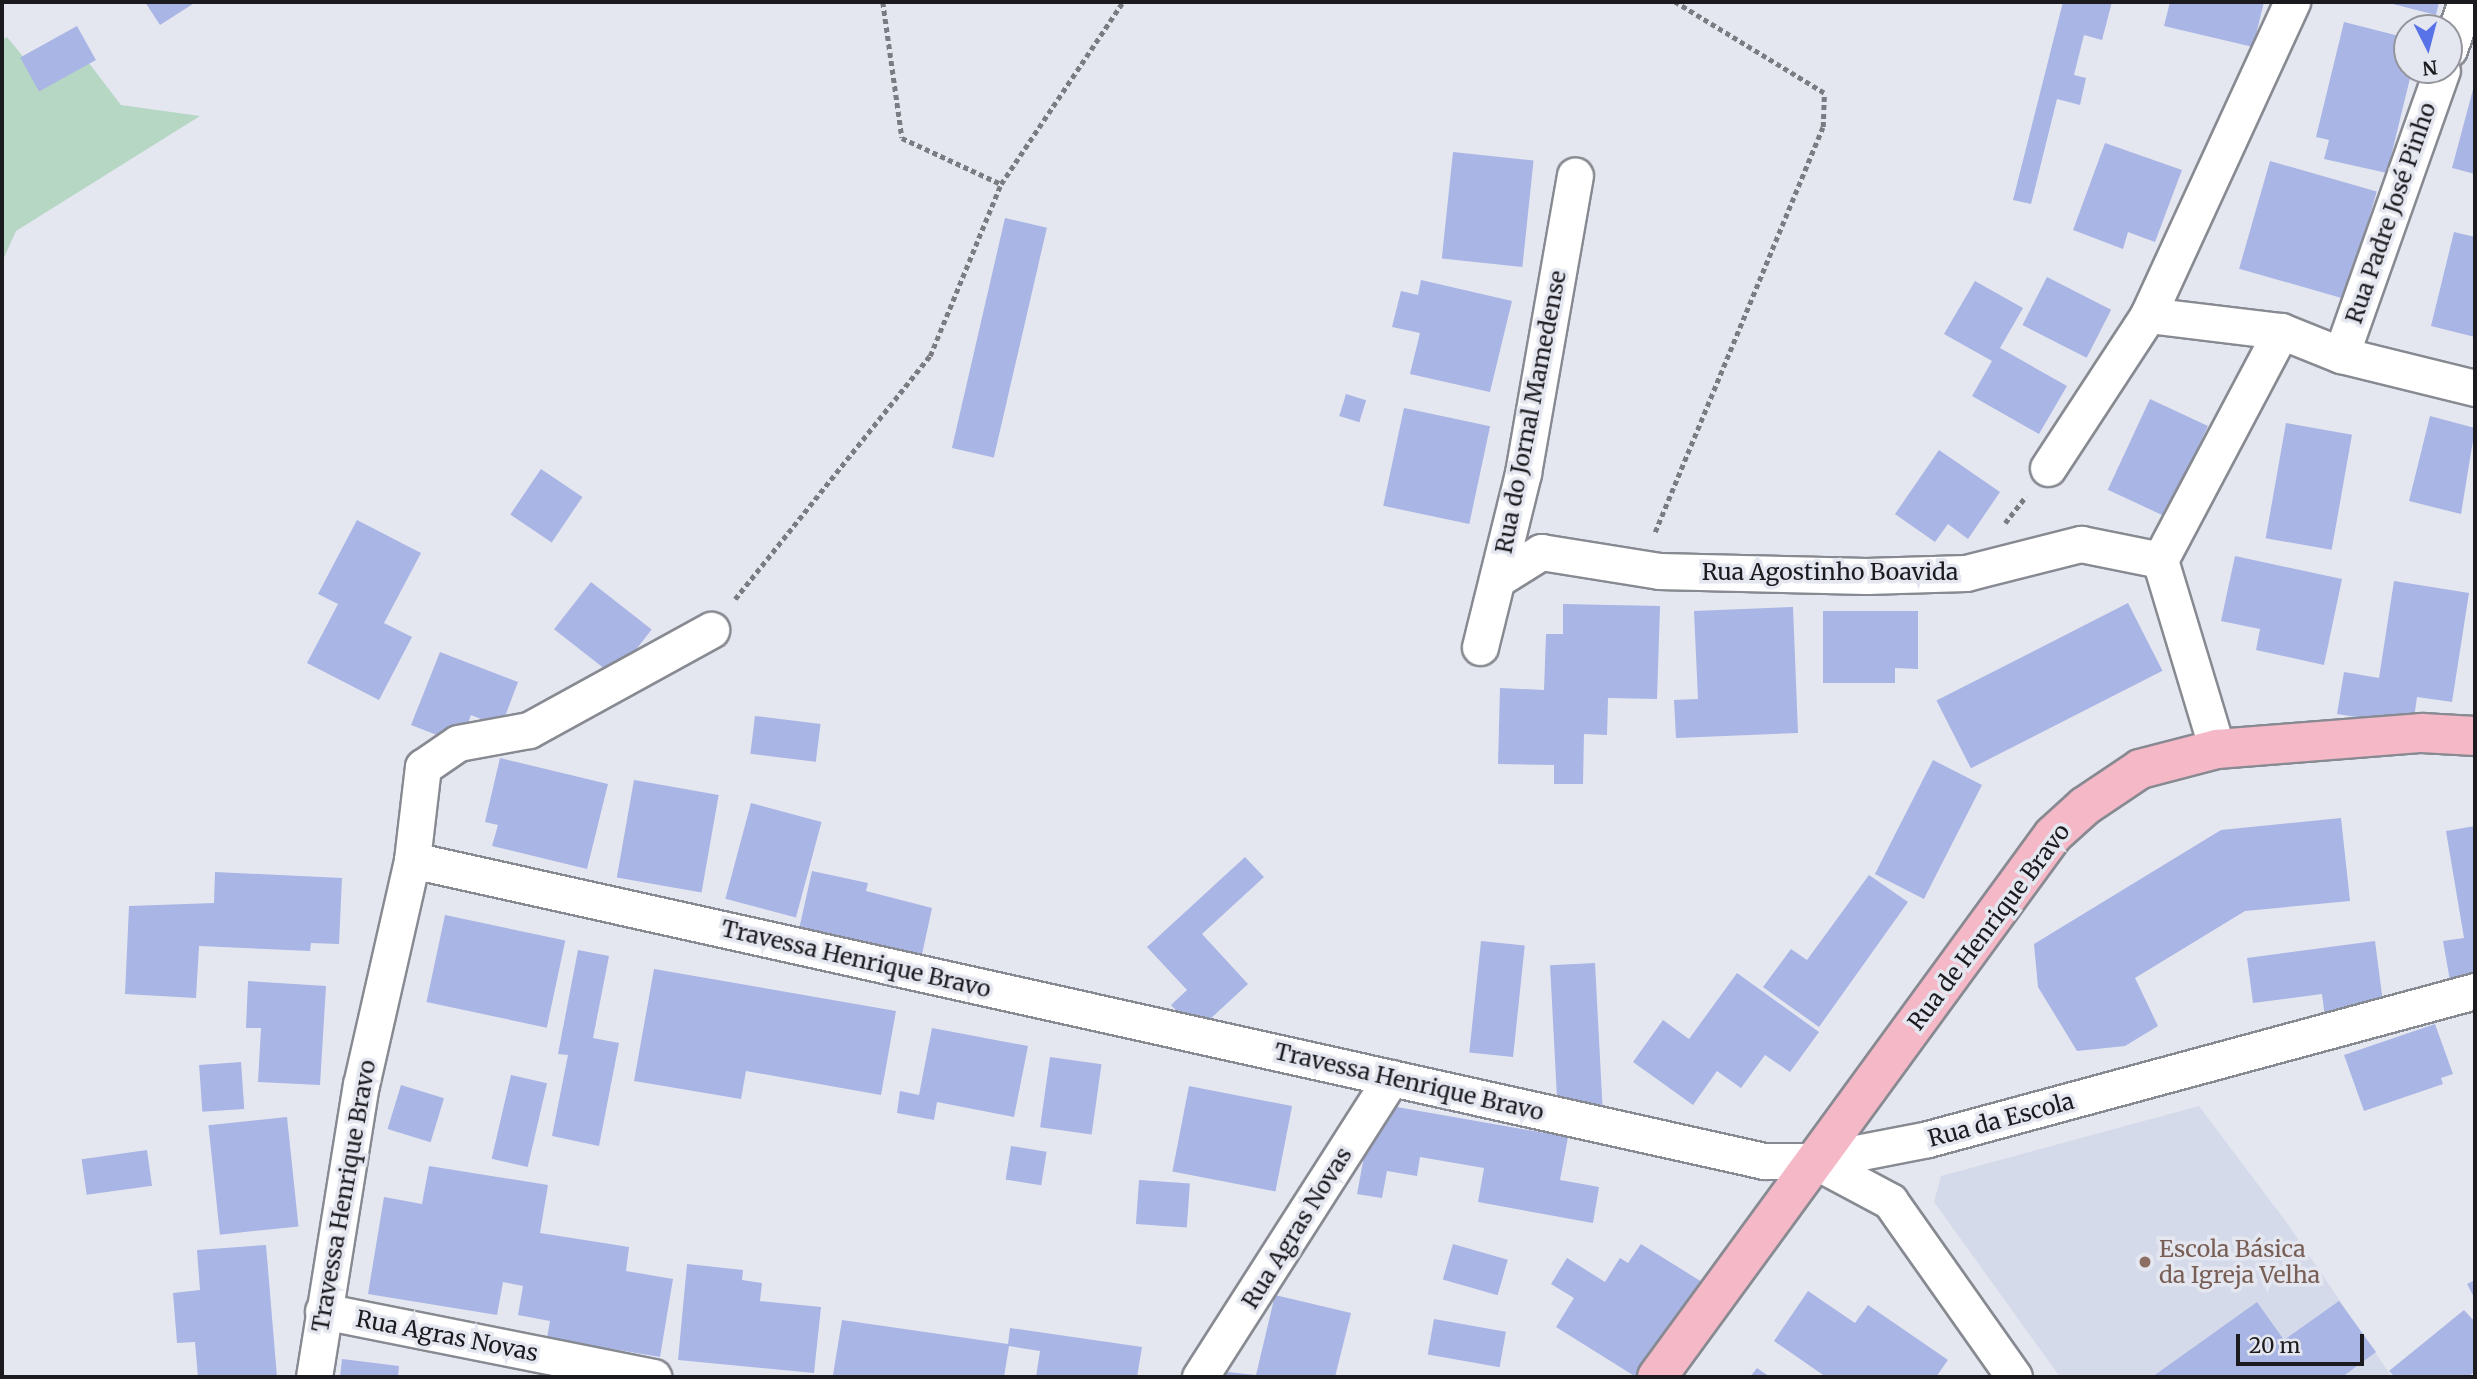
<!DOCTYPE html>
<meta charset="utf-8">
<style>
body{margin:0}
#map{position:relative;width:2477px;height:1379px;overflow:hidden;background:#e5e7f0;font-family:Merriweather,serif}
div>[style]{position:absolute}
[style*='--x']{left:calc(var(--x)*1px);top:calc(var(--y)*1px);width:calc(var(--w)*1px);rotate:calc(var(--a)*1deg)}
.built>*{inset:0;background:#d5daea}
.green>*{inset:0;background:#b7d7c5}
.building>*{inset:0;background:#a9b5e4;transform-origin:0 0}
.path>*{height:4.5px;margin-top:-2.25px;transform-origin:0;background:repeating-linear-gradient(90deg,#7b7b82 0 5px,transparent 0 8.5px)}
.roads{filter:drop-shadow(2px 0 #888a92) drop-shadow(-2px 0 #888a92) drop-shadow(0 2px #888a92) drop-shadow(0 -2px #888a92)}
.street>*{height:35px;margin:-17.5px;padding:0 17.5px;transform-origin:17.5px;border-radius:17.5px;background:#fff}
.primary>*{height:38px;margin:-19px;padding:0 19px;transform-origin:19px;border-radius:19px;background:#f4b8c7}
.dots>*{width:19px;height:19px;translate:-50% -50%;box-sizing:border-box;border:4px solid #e5e7f0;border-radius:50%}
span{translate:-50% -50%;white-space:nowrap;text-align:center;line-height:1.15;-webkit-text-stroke:7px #e5e7f0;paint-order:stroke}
.street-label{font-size:23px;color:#1b1b1f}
.education-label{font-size:23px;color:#785e54}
.left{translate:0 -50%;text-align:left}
.frame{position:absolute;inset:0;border:4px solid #1b1b1f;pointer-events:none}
.north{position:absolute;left:2393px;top:14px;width:70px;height:70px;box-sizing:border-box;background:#e5e7f0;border:2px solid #94959c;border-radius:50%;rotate:174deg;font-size:19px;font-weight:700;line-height:28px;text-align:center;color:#1b1b1f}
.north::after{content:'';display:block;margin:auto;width:24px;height:32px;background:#5873e8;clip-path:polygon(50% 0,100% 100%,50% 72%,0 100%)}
.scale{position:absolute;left:2236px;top:1334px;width:128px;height:32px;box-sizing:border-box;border:4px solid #1b1b1f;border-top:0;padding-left:9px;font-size:21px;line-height:24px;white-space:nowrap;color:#1b1b1f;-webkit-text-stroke:5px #e5e7f0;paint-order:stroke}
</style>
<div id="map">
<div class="built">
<div style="clip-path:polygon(2199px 1106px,2287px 1223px,2392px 1377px,2060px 1377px,1934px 1202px,1941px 1176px)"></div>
</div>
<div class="green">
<div style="clip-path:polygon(66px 33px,121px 105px,200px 116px,16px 231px,2px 262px,2px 40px,7px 37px,25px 59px)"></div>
</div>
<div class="building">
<div style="clip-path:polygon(145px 2px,196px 2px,160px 25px)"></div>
<div style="clip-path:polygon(2063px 2px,2112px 2px,2102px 40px,2084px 35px,2074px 75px,2086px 78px,2080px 105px,2057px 99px,2031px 204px,2013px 200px)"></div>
<div style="clip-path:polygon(2170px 2px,2264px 2px,2253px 47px,2164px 26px)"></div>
<div style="clip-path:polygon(2385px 2px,2439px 2px,2436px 15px)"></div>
<div style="clip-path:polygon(2344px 22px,2407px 38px,2407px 70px,2412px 70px,2387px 173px,2324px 159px,2329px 140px,2316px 137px)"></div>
<div style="left:77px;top:26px;width:39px;height:65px;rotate:61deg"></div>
<div style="clip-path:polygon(2475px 82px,2475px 174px,2452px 168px)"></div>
<div style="clip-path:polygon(2105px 143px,2182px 170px,2155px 242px,2128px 232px,2123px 249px,2073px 230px)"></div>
<div style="left:1453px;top:152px;width:81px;height:107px;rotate:6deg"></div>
<div style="left:2270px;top:161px;width:111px;height:112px;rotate:16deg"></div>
<div style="left:1005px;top:218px;width:43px;height:236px;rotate:13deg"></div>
<div style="clip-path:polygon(2454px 232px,2475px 237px,2475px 337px,2431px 326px)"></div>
<div style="left:2047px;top:277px;width:72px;height:54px;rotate:27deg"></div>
<div style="clip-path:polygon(1421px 280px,1512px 301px,1490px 392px,1410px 374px,1420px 333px,1392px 327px,1401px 291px,1418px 295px)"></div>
<div style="clip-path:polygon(1975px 281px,2023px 308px,2000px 348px,2067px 386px,2039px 434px,1972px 396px,1992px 361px,1944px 334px)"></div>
<div style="left:1346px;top:394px;width:21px;height:23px;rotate:17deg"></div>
<div style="left:2150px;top:399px;width:64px;height:100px;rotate:25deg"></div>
<div style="left:1404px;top:408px;width:88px;height:100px;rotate:12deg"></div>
<div style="clip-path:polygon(2430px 416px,2475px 428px,2461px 514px,2409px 501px)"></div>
<div style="left:2286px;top:423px;width:67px;height:117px;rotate:10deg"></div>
<div style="clip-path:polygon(1939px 450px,2000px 492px,1968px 539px,1948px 524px,1935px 542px,1895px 514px)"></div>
<div style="left:541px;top:469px;width:50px;height:55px;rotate:34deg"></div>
<div style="clip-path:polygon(357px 520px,421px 553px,384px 623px,412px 637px,379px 700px,307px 663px,338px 604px,318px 594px)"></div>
<div style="clip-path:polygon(2235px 556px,2342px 579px,2324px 665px,2256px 650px,2260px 629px,2221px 621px)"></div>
<div style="clip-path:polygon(2394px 581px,2469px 593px,2452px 702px,2417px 697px,2413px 726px,2337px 714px,2344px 672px,2379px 678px)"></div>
<div style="left:591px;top:582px;width:77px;height:60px;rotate:38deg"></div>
<div style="left:2128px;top:603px;width:76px;height:215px;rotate:63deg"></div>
<div style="clip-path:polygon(1563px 604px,1660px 606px,1657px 699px,1608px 698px,1607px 735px,1584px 734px,1583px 784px,1554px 784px,1554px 765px,1498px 764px,1500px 688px,1544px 690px,1546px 634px,1563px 634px)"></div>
<div style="clip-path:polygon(1793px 607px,1798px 733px,1676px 738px,1674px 700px,1698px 699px,1694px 611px)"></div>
<div style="clip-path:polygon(1823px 611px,1918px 611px,1918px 669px,1895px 668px,1895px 683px,1823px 683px)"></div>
<div style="clip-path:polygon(440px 652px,518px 682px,501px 727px,471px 715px,460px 744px,411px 725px)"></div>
<div style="left:755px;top:716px;width:66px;height:38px;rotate:7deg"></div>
<div style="clip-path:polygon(500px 758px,608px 784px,587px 869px,492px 846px,498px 825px,485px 822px)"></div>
<div style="left:1933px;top:760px;width:55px;height:128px;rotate:27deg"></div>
<div style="left:634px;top:780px;width:86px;height:99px;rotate:10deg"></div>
<div style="left:751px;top:803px;width:73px;height:99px;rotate:15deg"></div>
<div style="clip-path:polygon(2341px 818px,2350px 901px,2245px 911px,2135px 978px,2158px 1026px,2125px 1046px,2077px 1051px,2038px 987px,2034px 944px,2221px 830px)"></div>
<div style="clip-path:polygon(2475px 826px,2475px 977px,2450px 981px,2443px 941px,2464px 938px,2446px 831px)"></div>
<div style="clip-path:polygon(1245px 857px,1264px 877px,1202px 934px,1248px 984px,1196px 1032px,1171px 1005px,1187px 990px,1147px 947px)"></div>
<div style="clip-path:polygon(812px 871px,868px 883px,866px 891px,932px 908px,921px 959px,798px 934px)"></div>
<div style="clip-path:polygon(215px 872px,342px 878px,339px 944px,311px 943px,310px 951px,199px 946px,196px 998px,125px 994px,129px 906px,214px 903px)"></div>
<div style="clip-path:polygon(1869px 875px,1908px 902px,1819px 1027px,1763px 987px,1791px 949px,1807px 960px)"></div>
<div style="left:445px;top:915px;width:123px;height:89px;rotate:12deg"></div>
<div style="left:1481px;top:941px;width:44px;height:112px;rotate:6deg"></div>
<div style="clip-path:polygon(2375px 941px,2384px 1010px,2325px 1018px,2322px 994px,2253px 1003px,2247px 958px)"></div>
<div style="clip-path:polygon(578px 950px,609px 956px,593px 1038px,619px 1043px,599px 1146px,552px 1136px,568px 1055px,558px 1054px)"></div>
<div style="left:1595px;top:963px;width:146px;height:45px;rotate:87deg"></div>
<div style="clip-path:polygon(654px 969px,896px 1011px,881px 1095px,746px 1071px,741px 1099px,634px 1081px)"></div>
<div style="clip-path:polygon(1737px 973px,1819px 1032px,1790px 1072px,1765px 1055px,1741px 1088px,1717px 1071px,1693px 1105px,1633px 1062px,1663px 1020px,1689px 1039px)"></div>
<div style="clip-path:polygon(248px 981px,326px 986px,320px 1085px,258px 1082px,261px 1028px,246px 1028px)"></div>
<div style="clip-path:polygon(2435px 1024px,2453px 1074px,2441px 1078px,2443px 1084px,2364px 1111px,2344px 1055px)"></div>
<div style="clip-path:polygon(932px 1028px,1028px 1046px,1014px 1117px,937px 1102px,934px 1120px,897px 1113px,900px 1091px,919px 1095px)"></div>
<div style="left:1050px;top:1057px;width:52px;height:71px;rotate:8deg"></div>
<div style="left:241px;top:1062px;width:47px;height:42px;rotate:86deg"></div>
<div style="left:511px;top:1075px;width:37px;height:86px;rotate:13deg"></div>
<div style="left:401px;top:1085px;width:45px;height:46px;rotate:17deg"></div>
<div style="left:1189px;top:1086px;width:105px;height:87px;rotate:11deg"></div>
<div style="clip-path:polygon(1374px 1103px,1568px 1137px,1560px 1180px,1599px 1187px,1593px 1223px,1478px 1202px,1484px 1168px,1420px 1157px,1417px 1176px,1387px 1171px,1382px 1198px,1357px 1194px)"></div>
<div style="left:287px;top:1117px;width:110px;height:79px;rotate:84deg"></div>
<div style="left:1011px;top:1146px;width:36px;height:34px;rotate:9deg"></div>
<div style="left:147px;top:1150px;width:36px;height:66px;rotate:82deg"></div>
<div style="clip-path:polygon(429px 1166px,548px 1185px,540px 1233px,629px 1247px,626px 1271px,673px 1279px,660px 1357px,547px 1338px,550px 1321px,518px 1315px,523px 1286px,503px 1282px,497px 1315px,368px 1294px,384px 1197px,422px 1204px)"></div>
<div style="left:1139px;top:1180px;width:51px;height:44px;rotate:4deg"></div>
<div style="left:1453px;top:1244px;width:57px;height:37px;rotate:16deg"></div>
<div style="clip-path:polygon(1641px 1244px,1702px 1282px,1642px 1377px,1636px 1377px,1556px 1327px,1574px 1298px,1551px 1284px,1567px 1258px,1605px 1282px,1620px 1258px,1628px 1263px)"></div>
<div style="clip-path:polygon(266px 1245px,277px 1377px,198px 1377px,195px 1342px,177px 1343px,173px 1293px,200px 1290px,197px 1250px)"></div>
<div style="clip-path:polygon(687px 1264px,743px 1270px,742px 1280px,762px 1283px,760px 1301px,821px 1307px,814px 1373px,678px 1360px)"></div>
<div style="clip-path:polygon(2475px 1280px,2475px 1299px,2467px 1284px)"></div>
<div style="clip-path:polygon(1808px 1291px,1855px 1323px,1868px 1305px,1948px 1360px,1936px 1377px,1826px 1377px,1774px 1341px)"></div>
<div style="clip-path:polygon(1275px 1295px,1351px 1313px,1335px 1377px,1207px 1377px,1208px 1370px,1256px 1375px)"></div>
<div style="clip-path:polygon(2339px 1301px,2376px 1352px,2342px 1377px,2152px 1377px,2257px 1302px,2284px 1340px)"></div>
<div style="clip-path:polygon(2464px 1310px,2475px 1322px,2475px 1371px,2468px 1377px,2395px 1377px,2389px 1371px)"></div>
<div style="left:1434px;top:1319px;width:73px;height:36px;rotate:10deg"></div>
<div style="clip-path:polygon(842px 1320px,1008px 1344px,1010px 1328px,1142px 1347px,1137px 1377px,1036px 1377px,1040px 1351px,1009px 1346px,1004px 1377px,845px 1377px,833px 1375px)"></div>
<div style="clip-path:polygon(342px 1359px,399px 1366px,398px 1377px,340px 1377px)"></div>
<div style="clip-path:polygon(1757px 1368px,1770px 1377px,1750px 1377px)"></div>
</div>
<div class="path">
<div style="--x:883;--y:2;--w:137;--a:82"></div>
<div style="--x:902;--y:138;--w:109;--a:24.9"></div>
<div style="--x:2005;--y:523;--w:34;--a:-52"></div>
<div style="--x:1655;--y:532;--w:438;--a:-67.5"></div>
<div style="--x:1823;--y:127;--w:34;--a:-88"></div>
<div style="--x:1824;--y:93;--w:175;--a:-148.6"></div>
<div style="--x:735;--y:599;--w:312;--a:-51.3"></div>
<div style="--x:930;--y:356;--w:186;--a:-67.6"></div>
<div style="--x:1001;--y:184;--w:219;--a:-56.2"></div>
</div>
<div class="roads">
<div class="street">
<div style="--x:2449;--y:49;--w:50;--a:-70.1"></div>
<div style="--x:2148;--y:315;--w:134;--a:6.9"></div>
<div style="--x:2281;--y:331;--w:65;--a:21.8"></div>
<div style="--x:2341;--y:355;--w:138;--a:13.8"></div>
<div style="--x:2341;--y:355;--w:302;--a:-70.5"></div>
<div style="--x:2048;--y:468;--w:183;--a:-56.8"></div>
<div style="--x:2148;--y:315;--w:345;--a:-65.3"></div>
<div style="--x:2160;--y:560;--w:197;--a:73.2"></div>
<div style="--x:1498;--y:579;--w:51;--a:-32.1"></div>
<div style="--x:1541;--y:552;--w:120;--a:9.1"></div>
<div style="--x:1659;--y:571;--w:207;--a:1.4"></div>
<div style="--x:1866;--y:576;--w:100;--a:-1.7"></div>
<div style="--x:1966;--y:573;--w:119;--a:-14.2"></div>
<div style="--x:2081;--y:544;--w:81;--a:11.4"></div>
<div style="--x:2160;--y:560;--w:259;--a:-62.1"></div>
<div style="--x:1480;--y:647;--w:179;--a:-76.1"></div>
<div style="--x:1523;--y:473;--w:302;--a:-80.1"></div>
<div style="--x:412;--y:860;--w:1385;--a:12.55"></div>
<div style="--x:1764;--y:1161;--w:51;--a:0"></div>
<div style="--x:1815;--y:1161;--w:115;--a:-11"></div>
<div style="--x:1928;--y:1139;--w:567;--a:-15.14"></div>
<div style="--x:1815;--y:1161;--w:85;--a:28.1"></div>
<div style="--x:1890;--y:1201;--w:215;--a:54.8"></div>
<div style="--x:323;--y:1311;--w:337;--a:11.3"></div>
<div style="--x:314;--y:1377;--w:296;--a:-80.9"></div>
<div style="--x:361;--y:1085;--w:231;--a:-77.2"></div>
<div style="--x:412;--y:860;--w:94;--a:-83.3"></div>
<div style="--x:423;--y:767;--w:42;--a:-34.4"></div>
<div style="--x:458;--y:743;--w:72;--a:-10.4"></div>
<div style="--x:529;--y:730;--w:208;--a:-28.8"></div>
<div style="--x:1200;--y:1377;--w:355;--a:-57.4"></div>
</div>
<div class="primary">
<div style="--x:1657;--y:1377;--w:671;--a:-53.85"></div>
<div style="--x:2053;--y:835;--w:43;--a:-42.2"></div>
<div style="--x:2085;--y:806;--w:66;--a:-33.9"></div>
<div style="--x:2140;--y:769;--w:80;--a:-14.6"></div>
<div style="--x:2217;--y:749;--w:206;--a:-4.5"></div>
<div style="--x:2422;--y:733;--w:53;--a:3.2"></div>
</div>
</div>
<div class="dots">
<div style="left:2145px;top:1262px;background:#8d6e63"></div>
</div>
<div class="street-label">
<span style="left:2391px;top:213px;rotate:-71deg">Rua Padre José Pinho</span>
<span style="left:1531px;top:412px;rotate:-79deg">Rua do Jornal Mamedense</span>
<span style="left:1830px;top:572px">Rua Agostinho Boavida</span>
<span style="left:1989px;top:927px;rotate:-53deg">Rua de Henrique Bravo</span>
<span style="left:856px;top:959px;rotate:13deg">Travessa Henrique Bravo</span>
<span style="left:1409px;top:1082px;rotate:13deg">Travessa Henrique Bravo</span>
<span style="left:2001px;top:1120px;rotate:-15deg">Rua da Escola</span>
<span style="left:344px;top:1196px;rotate:-80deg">Travessa Henrique Bravo</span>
<span style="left:1297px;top:1228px;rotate:-58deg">Rua Agras Novas</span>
<span style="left:447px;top:1336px;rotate:11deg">Rua Agras Novas</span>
</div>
<div class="education-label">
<span class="left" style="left:2159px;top:1262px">Escola Básica<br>da Igreja Velha</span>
</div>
<div class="frame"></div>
<div class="north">N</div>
<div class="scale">20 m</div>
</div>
